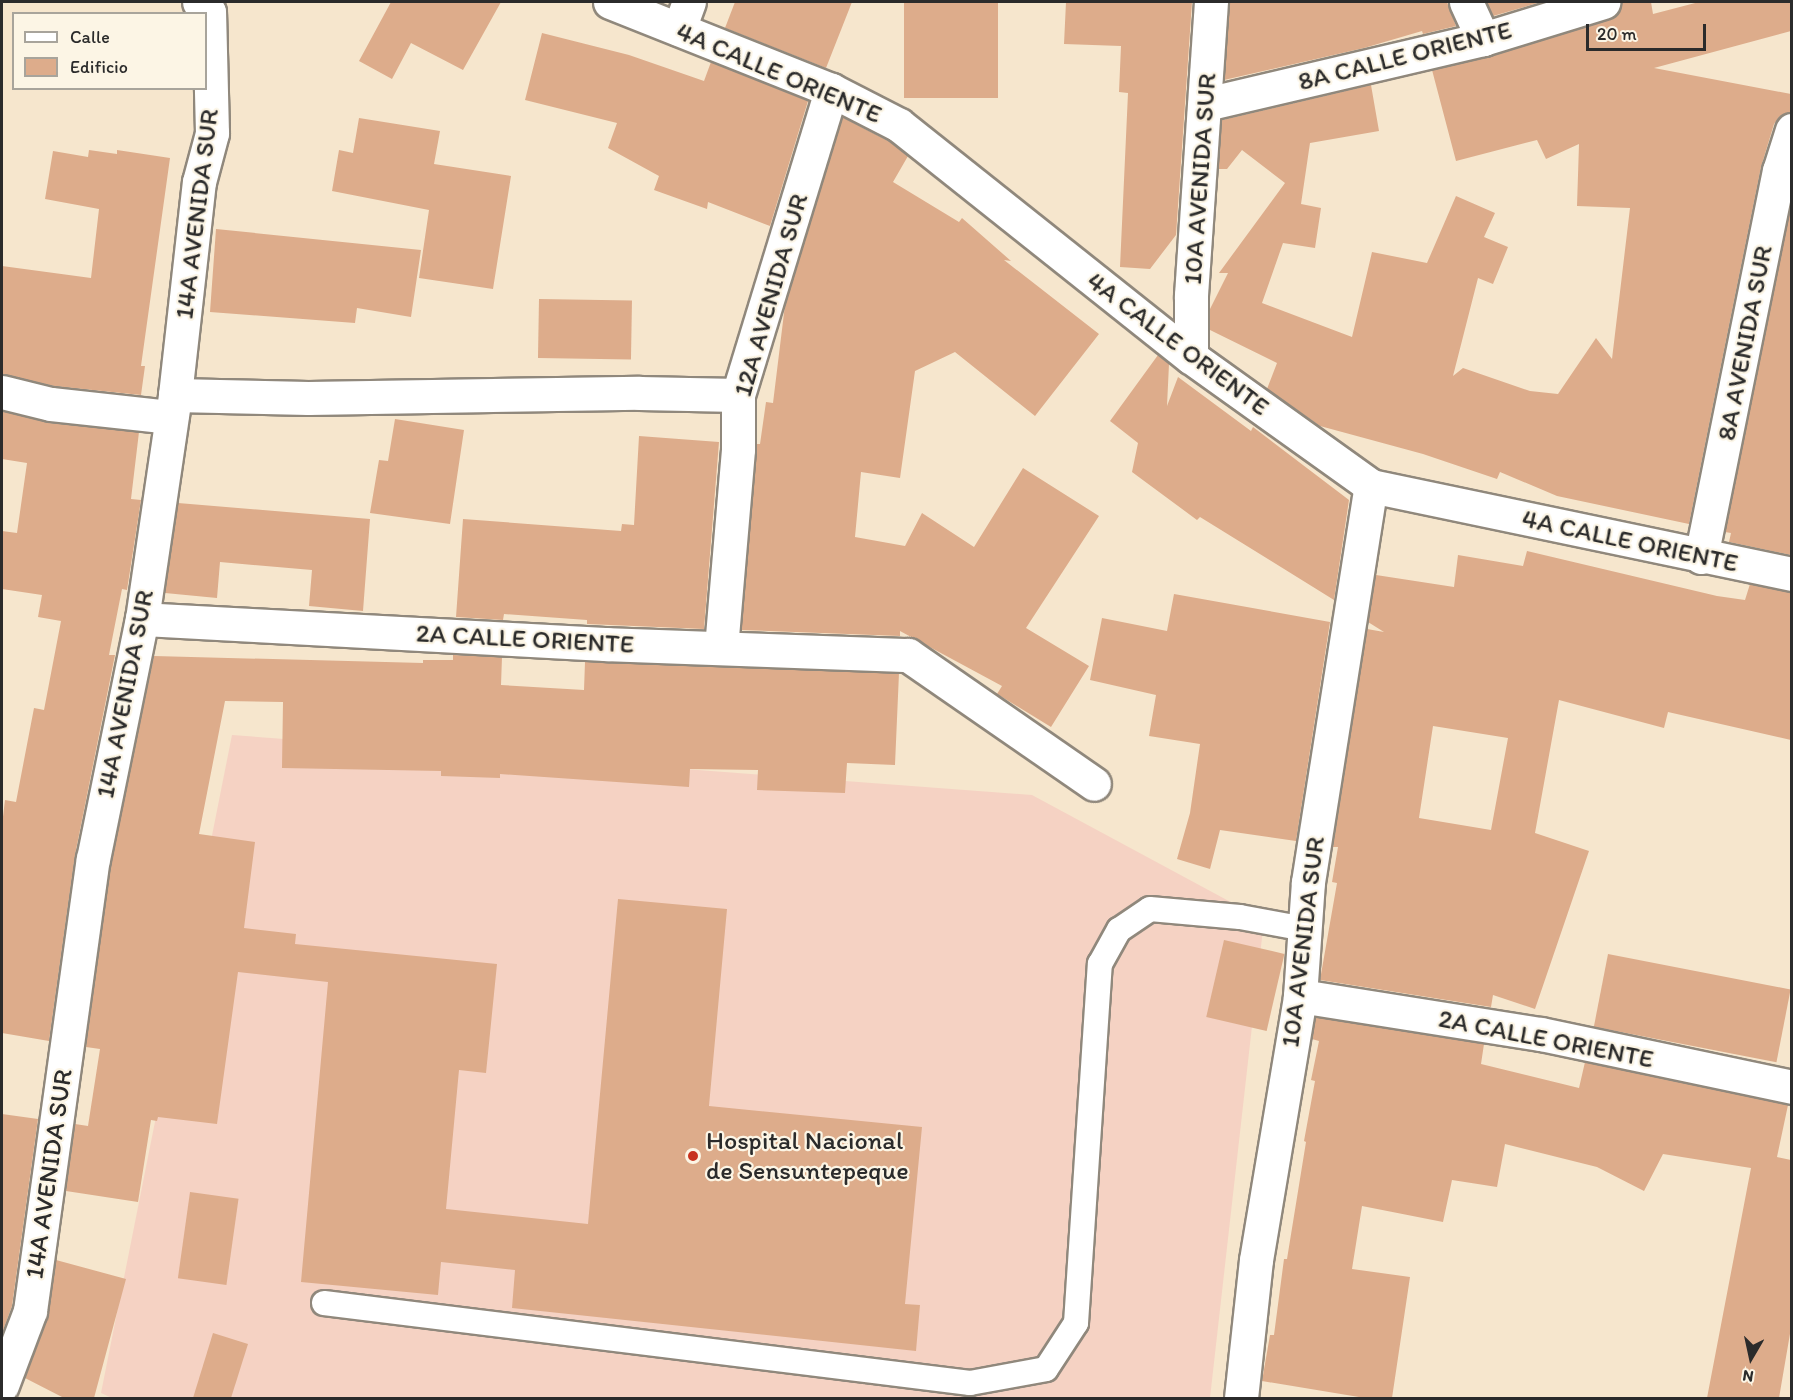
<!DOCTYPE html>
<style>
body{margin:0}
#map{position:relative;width:1793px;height:1400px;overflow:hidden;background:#f6e6cd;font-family:Itim,sans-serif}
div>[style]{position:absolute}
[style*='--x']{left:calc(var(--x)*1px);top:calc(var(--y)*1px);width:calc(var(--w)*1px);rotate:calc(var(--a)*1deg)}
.built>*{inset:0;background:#f5d2c3}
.building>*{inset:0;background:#ddac8b;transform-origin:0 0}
.roads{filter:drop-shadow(2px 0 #90887c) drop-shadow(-2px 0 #90887c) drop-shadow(0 2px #90887c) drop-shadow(0 -2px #90887c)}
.service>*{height:24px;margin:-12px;padding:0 12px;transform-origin:12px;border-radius:12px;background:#fff}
.minor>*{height:33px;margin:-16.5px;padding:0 16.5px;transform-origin:16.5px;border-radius:16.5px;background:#fff}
.dots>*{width:16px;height:16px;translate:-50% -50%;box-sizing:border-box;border:3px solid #fcf5e5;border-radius:50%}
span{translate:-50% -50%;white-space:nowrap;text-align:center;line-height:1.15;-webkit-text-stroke:4.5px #fcf5e5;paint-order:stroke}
.street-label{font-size:26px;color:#2b2b2b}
.poi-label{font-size:26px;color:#2b2b2b}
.left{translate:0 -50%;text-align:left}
.frame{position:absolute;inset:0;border:3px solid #2b2b2b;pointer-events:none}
.legend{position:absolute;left:12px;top:12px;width:195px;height:78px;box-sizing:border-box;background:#fcf5e5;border:2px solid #a8a49b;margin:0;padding:8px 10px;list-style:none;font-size:18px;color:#2b2b2b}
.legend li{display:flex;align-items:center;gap:12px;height:30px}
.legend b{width:30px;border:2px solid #a8a49b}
.north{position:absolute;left:1721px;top:1328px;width:60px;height:60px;-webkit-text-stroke:4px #fcf5e5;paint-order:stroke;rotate:189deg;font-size:16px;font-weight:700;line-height:24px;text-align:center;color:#2b2b2b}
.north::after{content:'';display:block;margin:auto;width:21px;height:27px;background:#2b2b2b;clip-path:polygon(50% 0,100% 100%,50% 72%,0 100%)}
.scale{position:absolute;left:1586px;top:24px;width:120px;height:27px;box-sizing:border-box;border:3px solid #2b2b2b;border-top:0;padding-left:8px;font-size:18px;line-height:21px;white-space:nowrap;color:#2b2b2b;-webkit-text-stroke:4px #fcf5e5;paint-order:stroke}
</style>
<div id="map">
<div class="built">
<div style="clip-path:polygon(232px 735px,1032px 795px,1264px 920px,1210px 1398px,112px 1398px,101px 1393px)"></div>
</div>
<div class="building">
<div style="clip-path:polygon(391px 2px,501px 2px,463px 70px,411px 43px,392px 79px,359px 61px)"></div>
<div style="clip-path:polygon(735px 2px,852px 2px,826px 68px,725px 28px)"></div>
<div style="left:904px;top:2px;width:94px;height:96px"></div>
<div style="clip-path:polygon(1066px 2px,1192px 2px,1176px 235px,1150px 269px,1120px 267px,1128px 93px,1119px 92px,1121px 46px,1064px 44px)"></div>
<div style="clip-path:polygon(1229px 2px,1447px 2px,1456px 26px,1423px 34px,1422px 31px,1364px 48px,1224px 80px)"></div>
<div style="clip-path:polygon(1486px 2px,1541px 2px,1493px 16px)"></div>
<div style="clip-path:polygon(1621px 2px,1651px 2px,1653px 14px,1699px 2px,1791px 2px,1791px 31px,1654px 68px,1791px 94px,1791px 112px,1780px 116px,1774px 124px,1761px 167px,1689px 524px,1557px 496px,1500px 472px,1497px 479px,1423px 454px,1320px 426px,1267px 389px,1277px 363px,1210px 330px,1210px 309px,1228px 273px,1219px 273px,1285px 183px,1242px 150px,1227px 169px,1218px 169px,1222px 120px,1371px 85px,1379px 131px,1310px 143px,1301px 204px,1321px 208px,1315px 248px,1283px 243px,1262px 303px,1352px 337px,1372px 252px,1427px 263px,1456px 196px,1495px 213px,1484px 237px,1508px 247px,1493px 284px,1478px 278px,1453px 376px,1463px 368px,1530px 391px,1558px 394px,1596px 338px,1612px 359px,1630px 208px,1577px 206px,1579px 144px,1546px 159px,1537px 140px,1456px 161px,1432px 70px,1489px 57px,1609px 20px,1617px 14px)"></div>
<div style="clip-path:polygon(542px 33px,629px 55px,704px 81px,711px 62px,808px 101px,770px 226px,708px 202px,707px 209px,654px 190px,659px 176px,608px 148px,617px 123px,525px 100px)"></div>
<div style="clip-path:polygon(842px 117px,892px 143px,908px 156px,893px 182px,959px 222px,962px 218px,1011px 261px,1004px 260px,1099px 334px,1035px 416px,955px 352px,915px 371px,900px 478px,861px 472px,855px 537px,905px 546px,922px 513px,974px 547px,1023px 468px,1099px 516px,1026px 628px,1089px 666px,1051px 727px,997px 694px,1002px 686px,900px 631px,900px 636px,741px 630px,757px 444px,760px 444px,766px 402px,773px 403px,785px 305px)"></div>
<div style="clip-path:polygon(359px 118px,440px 131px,434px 164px,511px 176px,493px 289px,419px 278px,429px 210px,332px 191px,339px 150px,353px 153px)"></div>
<div style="clip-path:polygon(89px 150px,117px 154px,117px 150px,170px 158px,141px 366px,145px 366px,141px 395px,54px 386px,2px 374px,2px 266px,91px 278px,99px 209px,45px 199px,53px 151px,88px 157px)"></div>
<div style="clip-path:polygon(1791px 204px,1791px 555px,1729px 542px,1731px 533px,1725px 532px)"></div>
<div style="clip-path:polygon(216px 229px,421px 250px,411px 317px,357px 308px,355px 323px,210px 312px)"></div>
<div style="left:539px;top:299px;width:93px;height:59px;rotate:1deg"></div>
<div style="clip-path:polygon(1158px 355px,1169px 364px,1167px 406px,1178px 377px,1251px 431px,1253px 427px,1349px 500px,1334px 600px,1200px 517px,1197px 520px,1132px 472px,1138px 443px,1110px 421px)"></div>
<div style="clip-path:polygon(2px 411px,49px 423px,139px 432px,131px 499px,141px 500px,127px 590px,122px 589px,109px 655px,115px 655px,75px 855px,49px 1041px,2px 1033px,2px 825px,5px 800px,16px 802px,34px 708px,44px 710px,61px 621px,38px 617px,42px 595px,2px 589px,2px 531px,17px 533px,27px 463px,2px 459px)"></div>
<div style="clip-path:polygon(395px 419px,464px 430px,450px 524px,370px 513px,379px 460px,388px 461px)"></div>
<div style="clip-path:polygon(639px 436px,719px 442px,704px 629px,587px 624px,587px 620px,504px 614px,503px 620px,456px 617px,463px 519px,621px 531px,622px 524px,634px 525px)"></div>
<div style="clip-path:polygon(178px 503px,370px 519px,363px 611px,309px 606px,312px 570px,220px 562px,217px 598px,165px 593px)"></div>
<div style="clip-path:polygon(evenodd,1527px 551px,1717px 596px,1745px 600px,1750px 584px,1791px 592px,1791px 740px,1668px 712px,1664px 728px,1559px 700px,1535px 833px,1589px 851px,1535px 1009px,1493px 995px,1491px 1007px,1320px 980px,1337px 883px,1332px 882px,1338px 847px,1333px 847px,1367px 629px,1384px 632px,1368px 622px,1376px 575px,1454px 587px,1458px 555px,1523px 566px,1527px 551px,1433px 726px,1508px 738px,1491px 830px,1419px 818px,1433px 726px)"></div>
<div style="clip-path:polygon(1174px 594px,1330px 622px,1296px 841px,1220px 830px,1210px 869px,1177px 859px,1190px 813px,1200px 744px,1149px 736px,1156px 695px,1090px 680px,1102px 618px,1167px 631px)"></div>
<div style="clip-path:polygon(453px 655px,502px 657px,501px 685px,584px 690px,585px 662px,899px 673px,895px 765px,847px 763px,845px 793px,757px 790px,758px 770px,690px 769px,689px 787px,500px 774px,500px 778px,441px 776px,441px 771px,282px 768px,283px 702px,225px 701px,199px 834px,255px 842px,244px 928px,296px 934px,295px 944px,497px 964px,486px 1073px,459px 1070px,446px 1209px,588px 1224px,618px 899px,727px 909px,709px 1106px,922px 1127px,905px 1304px,920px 1305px,916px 1351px,512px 1308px,515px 1270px,441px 1262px,438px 1295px,301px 1282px,328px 982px,238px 972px,217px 1124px,158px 1117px,157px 1121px,151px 1120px,138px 1202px,66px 1191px,75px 1124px,88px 1126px,100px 1049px,86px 1047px,111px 862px,154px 656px,423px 663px,423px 660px,453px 660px)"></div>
<div style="left:1224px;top:940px;width:62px;height:79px;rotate:13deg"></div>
<div style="left:1608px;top:954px;width:186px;height:74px;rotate:11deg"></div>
<div style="clip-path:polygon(1315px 1017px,1484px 1044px,1481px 1064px,1579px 1088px,1585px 1062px,1788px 1105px,1777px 1157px,1791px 1160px,1791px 1328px,1779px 1398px,1707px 1398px,1751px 1168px,1663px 1154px,1644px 1191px,1597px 1167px,1505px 1144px,1497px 1187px,1452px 1180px,1443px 1222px,1362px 1206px,1352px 1269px,1410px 1277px,1392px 1398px,1365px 1398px,1262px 1381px,1270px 1335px,1274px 1335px,1284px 1259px,1287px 1259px,1306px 1142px,1304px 1141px,1315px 1081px,1311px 1080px,1319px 1041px,1312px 1039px)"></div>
<div style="clip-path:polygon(2px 1114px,38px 1119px,12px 1306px,2px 1333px)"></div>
<div style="left:190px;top:1192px;width:49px;height:87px;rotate:8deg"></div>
<div style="clip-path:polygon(56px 1260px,126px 1279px,94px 1398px,64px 1398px,25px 1378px,48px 1317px)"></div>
<div style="clip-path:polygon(213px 1333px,248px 1344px,231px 1398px,193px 1398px)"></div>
</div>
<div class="roads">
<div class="service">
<div style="--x:324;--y:1303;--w:651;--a:7.06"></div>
<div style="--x:970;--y:1383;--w:77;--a:-10.4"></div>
<div style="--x:1046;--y:1369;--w:55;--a:-56.9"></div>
<div style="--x:1076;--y:1323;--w:360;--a:-86.2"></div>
<div style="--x:1100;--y:964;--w:39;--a:-61"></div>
<div style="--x:1119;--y:930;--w:37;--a:-34"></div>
<div style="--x:1150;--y:909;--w:90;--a:5.1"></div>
<div style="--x:1240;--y:917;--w:66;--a:10.5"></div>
</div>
<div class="minor">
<div style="--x:610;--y:2;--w:238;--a:21.7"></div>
<div style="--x:831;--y:90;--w:76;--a:27.2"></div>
<div style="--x:899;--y:125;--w:373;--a:38.5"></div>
<div style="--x:1191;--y:357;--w:221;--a:35.6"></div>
<div style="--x:1371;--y:486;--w:430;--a:11.8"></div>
<div style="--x:1466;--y:2;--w:41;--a:65.3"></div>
<div style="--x:679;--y:29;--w:29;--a:-70"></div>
<div style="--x:1206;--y:104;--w:285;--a:-13.2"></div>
<div style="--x:1483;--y:39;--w:126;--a:-17.1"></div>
<div style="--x:1191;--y:357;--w:62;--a:-90"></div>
<div style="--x:1191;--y:295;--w:294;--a:-86.1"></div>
<div style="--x:2;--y:392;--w:50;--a:13.8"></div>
<div style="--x:51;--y:404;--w:121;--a:6.2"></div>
<div style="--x:175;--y:395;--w:133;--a:1.3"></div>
<div style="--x:308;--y:398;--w:331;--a:-0.9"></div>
<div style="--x:639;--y:393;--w:99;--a:1.2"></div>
<div style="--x:1701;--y:557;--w:394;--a:-78.6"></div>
<div style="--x:1779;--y:171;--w:43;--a:-72.4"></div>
<div style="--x:142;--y:619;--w:465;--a:3.1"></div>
<div style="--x:606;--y:644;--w:302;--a:2.1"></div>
<div style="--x:908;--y:655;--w:226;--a:34.7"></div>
<div style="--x:721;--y:648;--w:200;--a:-85.1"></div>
<div style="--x:738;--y:449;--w:54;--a:-90"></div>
<div style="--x:738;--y:395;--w:319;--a:-73"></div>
<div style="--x:1300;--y:996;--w:244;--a:9"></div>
<div style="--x:1541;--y:1034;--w:257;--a:11.9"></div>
<div style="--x:2;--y:1385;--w:79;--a:-69.3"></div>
<div style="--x:30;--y:1311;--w:456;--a:-82.1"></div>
<div style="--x:93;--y:859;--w:245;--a:-78.5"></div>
<div style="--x:142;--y:619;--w:226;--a:-81.6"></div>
<div style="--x:175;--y:395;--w:214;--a:-83.6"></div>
<div style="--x:199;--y:182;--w:51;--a:-75.1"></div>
<div style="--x:212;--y:133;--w:121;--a:-91.4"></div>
<div style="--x:209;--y:12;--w:14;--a:-135"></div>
<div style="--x:1241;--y:1398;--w:139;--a:-83.8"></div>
<div style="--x:1256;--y:1260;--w:268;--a:-80.5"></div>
<div style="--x:1300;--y:996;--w:114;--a:-86"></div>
<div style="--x:1308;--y:882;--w:401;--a:-81"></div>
</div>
</div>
<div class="dots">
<div style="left:693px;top:1156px;background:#c8321e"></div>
</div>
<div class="street-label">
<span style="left:1405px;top:56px;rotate:-14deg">8A CALLE ORIENTE</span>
<span style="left:779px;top:73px;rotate:23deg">4A CALLE ORIENTE</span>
<span style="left:1200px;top:179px;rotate:-86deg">10A AVENIDA SUR</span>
<span style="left:197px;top:214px;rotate:-83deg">14A AVENIDA SUR</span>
<span style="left:771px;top:295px;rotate:-74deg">12A AVENIDA SUR</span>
<span style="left:1745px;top:343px;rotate:-79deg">8A AVENIDA SUR</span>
<span style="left:1178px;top:344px;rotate:37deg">4A CALLE ORIENTE</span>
<span style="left:1630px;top:541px;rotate:12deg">4A CALLE ORIENTE</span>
<span style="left:525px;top:639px;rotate:3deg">2A CALLE ORIENTE</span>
<span style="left:125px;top:694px;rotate:-79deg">14A AVENIDA SUR</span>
<span style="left:1303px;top:942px;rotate:-83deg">10A AVENIDA SUR</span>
<span style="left:1546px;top:1039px;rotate:11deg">2A CALLE ORIENTE</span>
<span style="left:49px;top:1174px;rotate:-82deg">14A AVENIDA SUR</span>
</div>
<div class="poi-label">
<span class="left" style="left:706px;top:1156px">Hospital Nacional<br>de Sensuntepeque</span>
</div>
<div class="frame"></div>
<ul class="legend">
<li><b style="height:8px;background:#fff"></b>Calle</li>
<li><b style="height:16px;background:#ddac8b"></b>Edificio</li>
</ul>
<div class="north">N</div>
<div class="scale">20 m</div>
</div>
